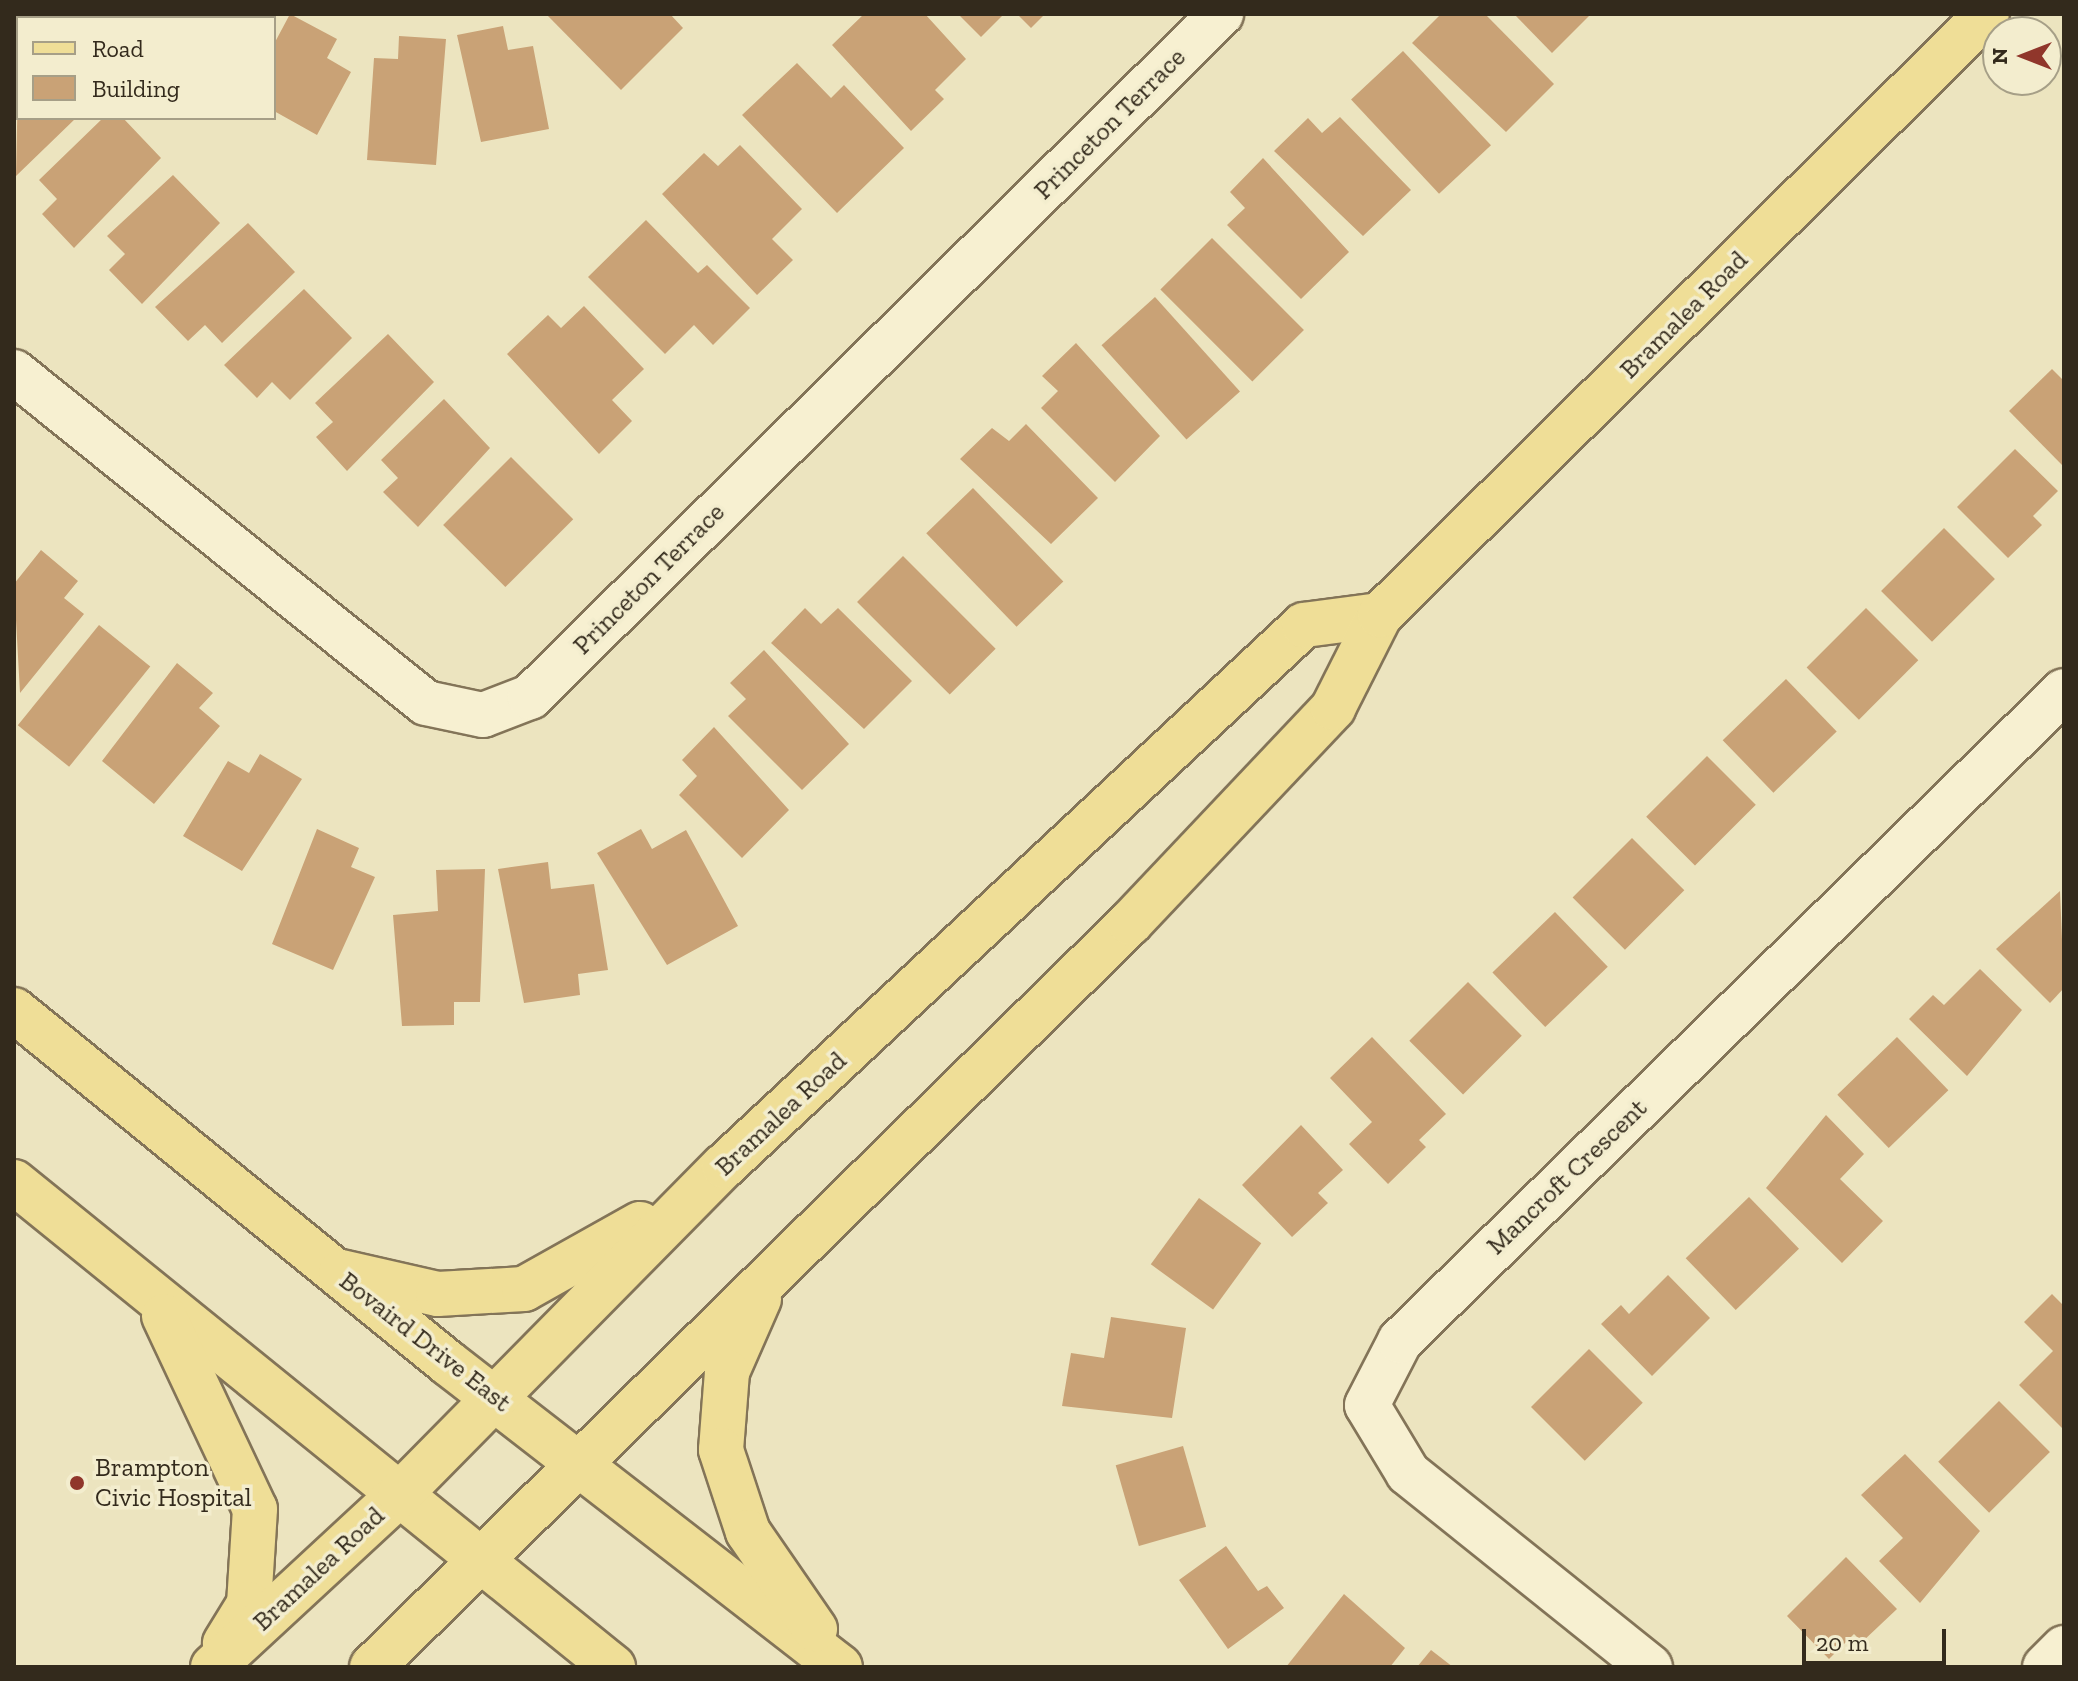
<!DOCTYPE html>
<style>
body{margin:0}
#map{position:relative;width:2078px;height:1681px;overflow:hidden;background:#ece4bf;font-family:"Zilla Slab",serif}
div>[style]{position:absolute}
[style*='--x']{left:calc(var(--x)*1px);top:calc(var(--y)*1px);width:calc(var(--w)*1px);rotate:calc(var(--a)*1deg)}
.building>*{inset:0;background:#c9a276;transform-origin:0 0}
.roads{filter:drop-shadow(2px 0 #837458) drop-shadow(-2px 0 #837458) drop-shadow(0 2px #837458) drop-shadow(0 -2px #837458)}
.minor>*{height:44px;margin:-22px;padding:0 22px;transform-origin:22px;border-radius:22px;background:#f7f0d1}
.major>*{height:44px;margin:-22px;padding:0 22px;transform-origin:22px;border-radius:22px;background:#efde97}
.dots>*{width:22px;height:22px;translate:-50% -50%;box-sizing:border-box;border:4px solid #f3edce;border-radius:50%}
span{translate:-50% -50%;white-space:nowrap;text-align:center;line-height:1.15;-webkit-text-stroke:7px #f3edce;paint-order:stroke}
.street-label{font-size:26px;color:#332a1c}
.poi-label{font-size:26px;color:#332a1c}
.left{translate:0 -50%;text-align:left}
.frame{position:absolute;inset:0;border:16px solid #332a1c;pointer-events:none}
.legend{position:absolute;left:16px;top:16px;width:260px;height:104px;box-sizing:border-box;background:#f3edce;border:2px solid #a69f87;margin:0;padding:10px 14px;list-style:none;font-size:24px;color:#332a1c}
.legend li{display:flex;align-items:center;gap:16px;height:40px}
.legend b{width:40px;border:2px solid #a69f87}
.north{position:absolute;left:1982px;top:16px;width:80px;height:80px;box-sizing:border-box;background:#f3edce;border:2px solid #a69f87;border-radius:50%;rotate:270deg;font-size:22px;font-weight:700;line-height:32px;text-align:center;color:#332a1c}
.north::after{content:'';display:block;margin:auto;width:28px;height:36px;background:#90362b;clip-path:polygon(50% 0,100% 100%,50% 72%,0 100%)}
.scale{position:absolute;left:1802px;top:1629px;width:144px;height:36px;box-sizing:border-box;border:4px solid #332a1c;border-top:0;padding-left:10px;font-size:24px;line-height:28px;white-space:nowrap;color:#332a1c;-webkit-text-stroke:6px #f3edce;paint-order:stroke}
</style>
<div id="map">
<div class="building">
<div style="clip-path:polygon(180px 14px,268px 14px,177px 18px)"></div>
<div style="clip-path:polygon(290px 14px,337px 39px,327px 58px,351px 72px,317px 135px,274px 111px,274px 44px)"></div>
<div style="clip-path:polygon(546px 14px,670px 14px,683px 28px,621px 90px)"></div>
<div style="clip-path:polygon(864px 14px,925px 14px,966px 59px,935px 90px,944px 99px,911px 131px,832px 45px)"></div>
<div style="clip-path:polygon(958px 14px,1004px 14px,981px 37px)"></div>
<div style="clip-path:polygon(1017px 14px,1045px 14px,1031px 28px)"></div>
<div style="clip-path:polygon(1441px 14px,1485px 14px,1554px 84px,1506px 132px,1412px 43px)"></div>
<div style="clip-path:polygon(1514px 14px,1591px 14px,1552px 53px)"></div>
<div style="clip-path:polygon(503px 26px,508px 50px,533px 46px,549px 129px,481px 142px,457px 35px)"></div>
<div style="clip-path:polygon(399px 36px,446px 39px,436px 165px,367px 160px,374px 58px,398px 59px)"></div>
<div style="left:1403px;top:51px;width:129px;height:71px;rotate:47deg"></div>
<div style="clip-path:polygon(797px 63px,831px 98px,844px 85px,904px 148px,837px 213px,742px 115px)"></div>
<div style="clip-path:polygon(18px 78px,18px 118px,76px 118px,16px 176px)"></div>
<div style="clip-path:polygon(1340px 117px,1411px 190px,1363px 236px,1274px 151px,1308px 118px,1322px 133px)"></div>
<div style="clip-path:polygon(103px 118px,123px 118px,161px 158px,74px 248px,42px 214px,57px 199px,39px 180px)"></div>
<div style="clip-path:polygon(740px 145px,802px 209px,772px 239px,793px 260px,757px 295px,662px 194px,704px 153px,718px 166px)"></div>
<div style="clip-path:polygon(1263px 158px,1349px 252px,1301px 299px,1227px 225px,1245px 208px,1230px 192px)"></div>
<div style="clip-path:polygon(173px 175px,220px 223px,142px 304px,109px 270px,125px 254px,107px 236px)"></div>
<div style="clip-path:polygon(646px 220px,698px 273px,707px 265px,750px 308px,713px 345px,694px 325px,665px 354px,588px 277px)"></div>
<div style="clip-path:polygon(248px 223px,295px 272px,222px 343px,205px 325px,188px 341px,155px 307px)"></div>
<div style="left:1212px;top:238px;width:130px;height:73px;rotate:45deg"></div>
<div style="clip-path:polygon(304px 289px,352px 338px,290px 400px,272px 382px,257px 398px,224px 365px)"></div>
<div style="left:1155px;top:297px;width:127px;height:72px;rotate:48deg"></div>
<div style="clip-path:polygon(584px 306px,644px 369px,612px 400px,632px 421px,599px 454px,507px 354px,548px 315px,561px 328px)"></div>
<div style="clip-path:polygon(388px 334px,434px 382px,347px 471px,316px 437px,333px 422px,315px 403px)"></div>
<div style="clip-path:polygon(1076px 343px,1160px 436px,1115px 482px,1041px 408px,1058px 391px,1042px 376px)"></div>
<div style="clip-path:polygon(2052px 369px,2064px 381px,2064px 467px,2009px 411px)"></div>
<div style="clip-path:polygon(444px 399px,490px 448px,418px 527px,383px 492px,398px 478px,381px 460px)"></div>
<div style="clip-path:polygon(1026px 424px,1098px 498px,1051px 544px,960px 459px,992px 428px,1009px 441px)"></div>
<div style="clip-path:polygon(2015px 449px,2058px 491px,2033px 516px,2042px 525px,2008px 558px,1957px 507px)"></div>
<div style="left:511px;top:457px;width:88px;height:96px;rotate:45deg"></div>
<div style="left:973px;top:488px;width:130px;height:65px;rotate:46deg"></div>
<div style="left:1944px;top:528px;width:72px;height:89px;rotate:45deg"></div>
<div style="clip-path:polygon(41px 550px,78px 581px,64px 598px,84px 614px,20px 693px,14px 584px)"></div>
<div style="left:903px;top:556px;width:131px;height:65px;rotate:45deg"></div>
<div style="clip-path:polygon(805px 608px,821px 624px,838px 608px,912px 681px,864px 729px,771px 643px)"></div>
<div style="left:1866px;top:608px;width:74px;height:84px;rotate:45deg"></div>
<div style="left:99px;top:625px;width:66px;height:129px;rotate:39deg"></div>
<div style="clip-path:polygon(764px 650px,849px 744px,802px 790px,728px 716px,746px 699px,730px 683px)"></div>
<div style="clip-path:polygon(177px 663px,213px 693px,199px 708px,220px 726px,154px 804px,102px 761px)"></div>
<div style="left:1786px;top:679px;width:73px;height:88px;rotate:46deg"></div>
<div style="clip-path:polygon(714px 727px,789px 810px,742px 858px,679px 795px,697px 776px,682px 760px)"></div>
<div style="clip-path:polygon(260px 754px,302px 779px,242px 871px,183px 836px,228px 761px,249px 773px)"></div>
<div style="left:1707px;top:756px;width:69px;height:86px;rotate:45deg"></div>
<div style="clip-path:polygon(317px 829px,359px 848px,351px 867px,375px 877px,333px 970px,272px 944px)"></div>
<div style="clip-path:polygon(641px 829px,652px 849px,686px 830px,738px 926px,667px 965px,597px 853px)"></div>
<div style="left:1632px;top:838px;width:74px;height:84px;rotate:45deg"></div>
<div style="clip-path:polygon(548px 862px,551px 889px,594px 884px,608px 970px,578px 974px,580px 995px,524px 1003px,498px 869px)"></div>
<div style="clip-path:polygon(485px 869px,480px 1002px,454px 1002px,454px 1025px,402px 1026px,393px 915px,438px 911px,436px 870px)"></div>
<div style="clip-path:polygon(2060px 891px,2064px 988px,2050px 1003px,1996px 949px)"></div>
<div style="left:1555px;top:912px;width:76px;height:87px;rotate:46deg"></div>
<div style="clip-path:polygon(1980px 969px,2022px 1010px,1967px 1076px,1909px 1019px,1933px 995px,1944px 1005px)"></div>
<div style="left:1468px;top:982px;width:76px;height:83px;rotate:45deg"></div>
<div style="clip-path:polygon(1372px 1037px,1446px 1114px,1419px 1140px,1426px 1147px,1388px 1184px,1349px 1144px,1372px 1122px,1330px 1078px)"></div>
<div style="left:1897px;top:1037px;width:74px;height:83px;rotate:46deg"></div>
<div style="clip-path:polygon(1826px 1115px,1864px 1154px,1840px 1179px,1883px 1221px,1842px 1263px,1766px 1188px)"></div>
<div style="clip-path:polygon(1301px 1125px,1343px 1170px,1318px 1193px,1328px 1203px,1292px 1237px,1242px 1185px)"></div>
<div style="left:1749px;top:1197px;width:72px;height:88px;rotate:46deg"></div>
<div style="left:1199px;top:1198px;width:77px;height:82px;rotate:36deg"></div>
<div style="clip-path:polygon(1668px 1275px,1710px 1318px,1652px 1376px,1601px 1324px,1621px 1305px,1629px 1314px)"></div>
<div style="clip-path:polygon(2052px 1294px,2064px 1306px,2063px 1429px,2019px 1385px,2053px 1351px,2024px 1322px)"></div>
<div style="clip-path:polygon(1111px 1317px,1186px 1328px,1172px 1418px,1062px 1406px,1071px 1353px,1104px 1358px)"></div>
<div style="left:1589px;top:1349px;width:76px;height:82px;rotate:45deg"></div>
<div style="left:1999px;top:1401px;width:72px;height:86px;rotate:45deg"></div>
<div style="left:1183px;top:1446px;width:84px;height:70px;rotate:74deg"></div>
<div style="clip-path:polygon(1905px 1454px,1980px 1531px,1920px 1603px,1879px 1561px,1903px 1538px,1861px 1495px)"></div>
<div style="clip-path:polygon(1226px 1546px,1258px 1591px,1267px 1586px,1284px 1608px,1228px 1649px,1179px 1580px)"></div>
<div style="clip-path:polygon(1846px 1557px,1897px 1609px,1862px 1642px,1854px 1634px,1829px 1659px,1787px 1616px)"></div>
<div style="clip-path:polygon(1344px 1594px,1405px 1648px,1390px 1667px,1286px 1667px)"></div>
<div style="clip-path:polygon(1431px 1650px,1453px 1667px,1417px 1667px)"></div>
</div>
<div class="roads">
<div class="minor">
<div style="--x:14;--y:372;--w:528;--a:38.78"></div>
<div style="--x:426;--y:703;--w:58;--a:11.9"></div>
<div style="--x:483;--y:715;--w:50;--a:-21"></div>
<div style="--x:530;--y:697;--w:972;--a:-44.67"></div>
<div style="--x:1650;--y:1667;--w:310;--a:-141.3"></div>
<div style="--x:1408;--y:1473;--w:79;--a:-121.1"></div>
<div style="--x:1367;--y:1405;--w:72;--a:-62.7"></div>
<div style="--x:1400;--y:1341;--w:929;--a:-44.39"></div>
<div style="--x:2045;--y:1667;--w:27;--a:-45"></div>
</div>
<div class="major">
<div style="--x:14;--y:1010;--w:559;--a:39.12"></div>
<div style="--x:448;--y:1363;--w:496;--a:37.8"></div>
<div style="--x:14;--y:1182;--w:771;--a:39"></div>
<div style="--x:341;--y:1272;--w:99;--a:12.8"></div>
<div style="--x:438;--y:1294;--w:86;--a:-3.3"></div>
<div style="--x:524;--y:1289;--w:133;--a:-29.3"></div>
<div style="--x:759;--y:1299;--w:80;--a:113.7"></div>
<div style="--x:727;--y:1372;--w:78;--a:94.4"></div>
<div style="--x:721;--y:1450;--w:86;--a:71.8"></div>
<div style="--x:748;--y:1532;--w:118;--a:55.4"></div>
<div style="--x:164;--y:1316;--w:213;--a:64.8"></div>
<div style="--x:255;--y:1509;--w:95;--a:93.6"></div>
<div style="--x:249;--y:1604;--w:46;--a:121.6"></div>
<div style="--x:213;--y:1667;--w:255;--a:-42.8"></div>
<div style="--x:400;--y:1494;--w:461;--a:-45.4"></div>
<div style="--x:724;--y:1166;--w:793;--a:-43.01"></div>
<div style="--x:1304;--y:625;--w:77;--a:-7.5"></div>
<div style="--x:372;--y:1667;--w:1062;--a:-44.47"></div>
<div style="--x:1130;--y:923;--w:296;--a:-46.6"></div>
<div style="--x:1333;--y:708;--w:104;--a:-63.2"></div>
<div style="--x:1380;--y:615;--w:854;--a:-44.72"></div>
</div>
</div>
<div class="dots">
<div style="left:77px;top:1483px;background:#90362b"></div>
</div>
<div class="street-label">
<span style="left:1110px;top:124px;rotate:-45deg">Princeton Terrace</span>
<span style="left:1684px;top:315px;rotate:-45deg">Bramalea Road</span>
<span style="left:649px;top:579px;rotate:-45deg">Princeton Terrace</span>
<span style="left:781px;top:1114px;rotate:-43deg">Bramalea Road</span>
<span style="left:1567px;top:1177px;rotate:-44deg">Mancroft Crescent</span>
<span style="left:425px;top:1342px;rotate:38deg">Bovaird Drive East</span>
<span style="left:319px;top:1569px;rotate:-43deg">Bramalea Road</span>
</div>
<div class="poi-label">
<span class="left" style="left:95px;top:1483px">Brampton<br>Civic Hospital</span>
</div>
<div class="frame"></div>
<ul class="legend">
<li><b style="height:10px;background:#efde97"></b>Road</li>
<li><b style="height:22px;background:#c9a276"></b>Building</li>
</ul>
<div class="north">N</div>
<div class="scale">20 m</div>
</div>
